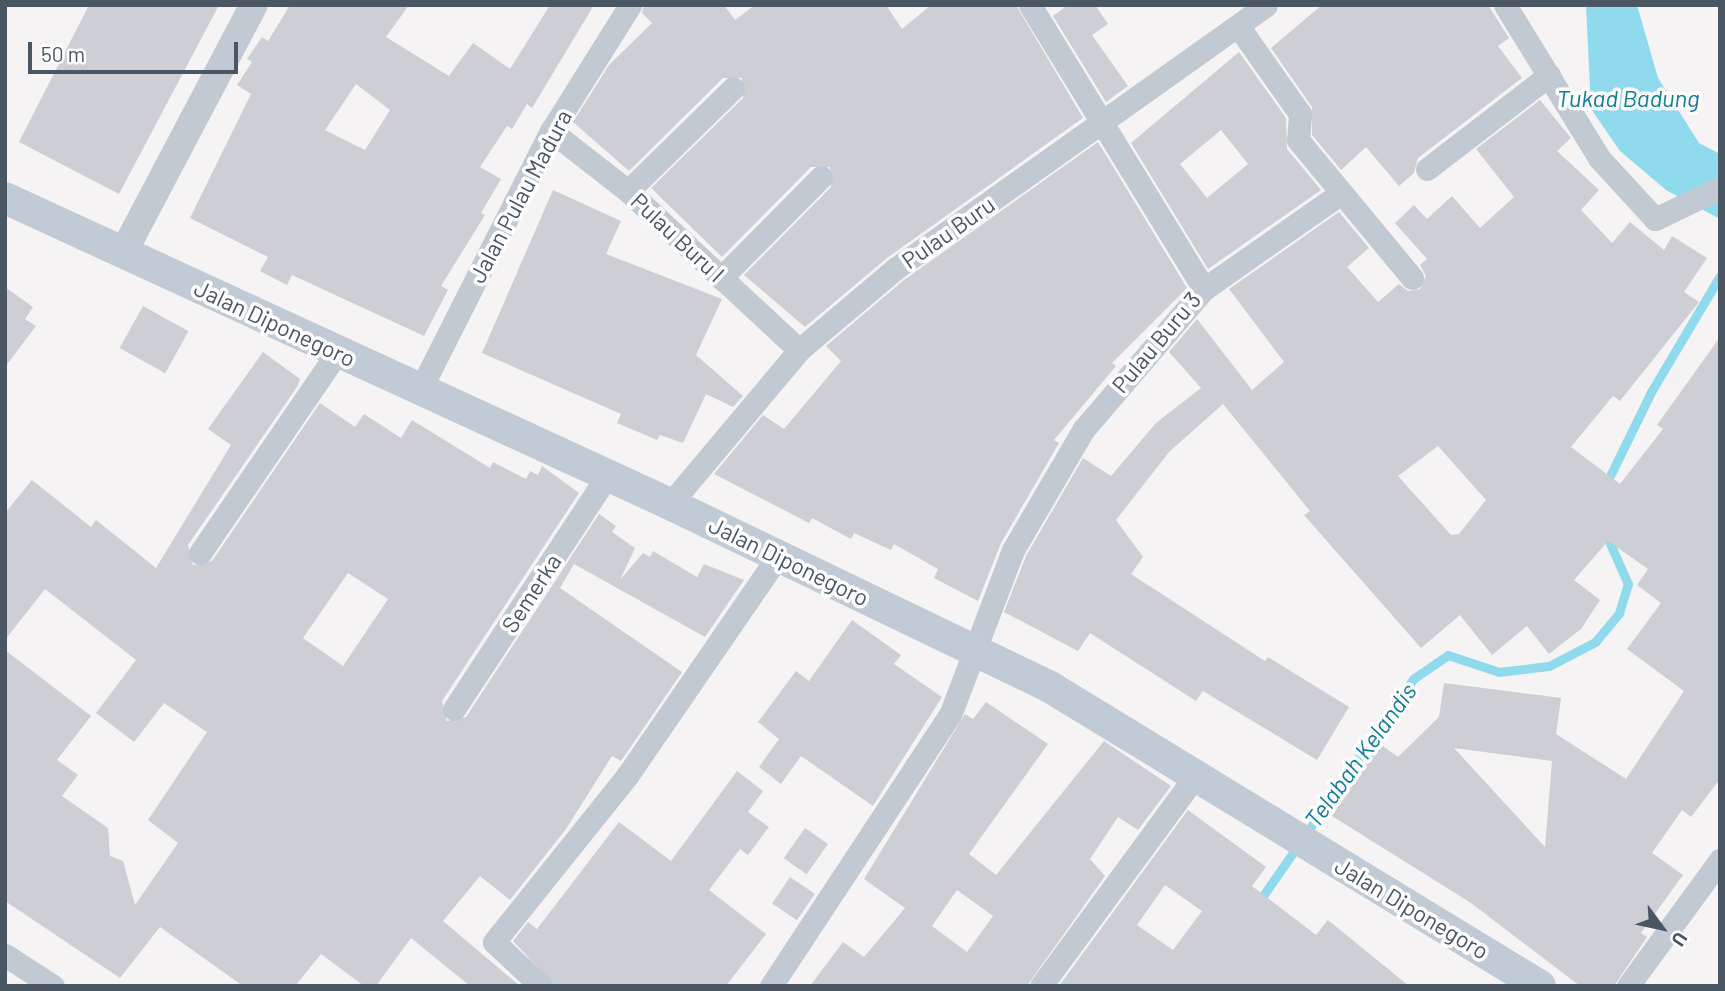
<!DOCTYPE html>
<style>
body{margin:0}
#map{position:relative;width:1725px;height:991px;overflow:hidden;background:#f5f3f3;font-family:Barlow,sans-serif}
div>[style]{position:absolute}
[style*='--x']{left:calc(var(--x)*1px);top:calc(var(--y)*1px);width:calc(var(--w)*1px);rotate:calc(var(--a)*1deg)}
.water>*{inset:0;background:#90daee}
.stream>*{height:9px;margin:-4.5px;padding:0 4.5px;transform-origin:4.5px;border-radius:4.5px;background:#90daee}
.building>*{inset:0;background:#cdcfd5;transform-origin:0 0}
.minor>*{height:23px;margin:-11.5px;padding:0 11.5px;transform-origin:11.5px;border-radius:11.5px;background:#c1cad2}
.tertiary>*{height:28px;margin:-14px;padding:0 14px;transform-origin:14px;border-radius:14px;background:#c1cad2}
.secondary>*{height:32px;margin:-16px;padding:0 16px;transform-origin:16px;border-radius:16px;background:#c1cbd6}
span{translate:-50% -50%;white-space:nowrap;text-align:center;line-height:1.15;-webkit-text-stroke:7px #fff;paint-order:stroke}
.street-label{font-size:23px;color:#4a5661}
.water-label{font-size:24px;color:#0c7c9b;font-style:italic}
.frame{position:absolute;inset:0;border:7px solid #4a5661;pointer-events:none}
.north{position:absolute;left:1627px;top:893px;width:70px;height:70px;-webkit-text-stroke:5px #fff;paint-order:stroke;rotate:123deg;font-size:19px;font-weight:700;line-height:28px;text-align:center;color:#4a5661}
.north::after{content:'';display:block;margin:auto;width:24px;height:32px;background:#4a5661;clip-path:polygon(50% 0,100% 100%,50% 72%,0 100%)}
.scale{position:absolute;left:28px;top:42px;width:210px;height:32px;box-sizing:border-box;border:4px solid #4a5661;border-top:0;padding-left:9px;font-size:21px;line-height:24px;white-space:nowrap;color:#4a5661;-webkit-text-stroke:5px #fff;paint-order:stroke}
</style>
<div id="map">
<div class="water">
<div style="clip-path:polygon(1586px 5px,1637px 5px,1658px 78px,1699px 143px,1720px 154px,1720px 219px,1666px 190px,1620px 151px,1591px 109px)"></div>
</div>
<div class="stream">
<div style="--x:1605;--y:486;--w:105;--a:-63.9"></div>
<div style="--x:1651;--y:392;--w:135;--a:-59.3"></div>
<div style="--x:1258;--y:903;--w:272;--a:-55.3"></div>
<div style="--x:1413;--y:679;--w:42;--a:-34.4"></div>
<div style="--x:1448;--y:655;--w:54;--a:18.4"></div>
<div style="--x:1499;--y:672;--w:50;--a:-6.8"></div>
<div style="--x:1549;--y:666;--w:52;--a:-27.6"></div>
<div style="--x:1595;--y:642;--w:38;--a:-50"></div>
<div style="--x:1619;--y:613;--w:30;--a:-73"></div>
<div style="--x:1628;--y:584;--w:57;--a:-113.9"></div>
</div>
<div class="building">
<div style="clip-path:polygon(89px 5px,219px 5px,119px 194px,19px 142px)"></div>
<div style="clip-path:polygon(evenodd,290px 5px,409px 5px,386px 37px,449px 76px,473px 43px,510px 69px,550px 5px,594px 5px,532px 108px,527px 104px,512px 129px,507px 126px,480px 167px,501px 179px,481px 213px,485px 215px,441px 286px,448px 290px,424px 336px,292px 275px,287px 285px,260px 271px,268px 257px,190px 218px,251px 94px,237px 85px,252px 62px,247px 59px,262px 37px,268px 41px,290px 5px,356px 84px,390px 110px,365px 150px,325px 130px,356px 84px)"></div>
<div style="clip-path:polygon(644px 5px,724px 5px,735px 20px,755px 5px,886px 5px,902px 29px,931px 5px,1016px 5px,1083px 118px,887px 258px,805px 327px,744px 275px,831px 187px,830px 167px,811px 167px,722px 257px,651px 188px,743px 98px,742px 78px,723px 78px,629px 171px,573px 122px,609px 65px,652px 23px,642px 13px)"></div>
<div style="clip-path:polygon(1068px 5px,1095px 5px,1108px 24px,1092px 35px,1128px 86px,1106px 102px,1053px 16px)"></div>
<div style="clip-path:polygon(1322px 5px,1488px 5px,1509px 38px,1498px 46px,1522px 78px,1418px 158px,1414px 173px,1399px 186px,1366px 147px,1341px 170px,1312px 135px,1312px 107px,1271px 48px)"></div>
<div style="clip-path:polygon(evenodd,1239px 52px,1286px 118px,1287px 149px,1321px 190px,1208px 269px,1131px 143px,1239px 52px,1221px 130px,1248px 164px,1207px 198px,1180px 164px,1221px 130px)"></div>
<div style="clip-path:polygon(evenodd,1540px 100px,1571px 138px,1557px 151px,1599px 190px,1581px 210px,1612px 243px,1630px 222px,1664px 250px,1672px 236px,1707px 258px,1684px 292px,1699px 302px,1620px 401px,1613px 396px,1571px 447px,1620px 484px,1663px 429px,1657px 425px,1720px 337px,1720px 779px,1691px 817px,1682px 810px,1652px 853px,1683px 875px,1641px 933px,1647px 937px,1614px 986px,1580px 986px,1471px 903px,1332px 816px,1380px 744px,1398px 757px,1439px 717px,1444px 683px,1561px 698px,1556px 734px,1626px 779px,1684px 691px,1627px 649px,1661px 603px,1637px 585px,1648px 569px,1608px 541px,1574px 580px,1600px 600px,1581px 629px,1549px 654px,1527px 626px,1492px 655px,1460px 615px,1421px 648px,1304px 515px,1310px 511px,1223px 404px,1169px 452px,1116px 520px,1143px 557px,1131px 574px,1265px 661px,1268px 657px,1349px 707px,1317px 760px,1203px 691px,1196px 701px,1090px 633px,1078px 651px,1004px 612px,1026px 556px,1083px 458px,1111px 476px,1156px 423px,1201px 388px,1169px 352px,1197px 319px,1252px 390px,1284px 362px,1229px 289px,1339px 212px,1369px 248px,1347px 267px,1378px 302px,1399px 284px,1408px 291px,1420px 289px,1426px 276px,1420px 265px,1427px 259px,1395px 223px,1414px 205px,1427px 219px,1452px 196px,1480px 228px,1514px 197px,1476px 149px,1540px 100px,1438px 446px,1486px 500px,1459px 534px,1451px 535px,1398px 476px,1438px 446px,1540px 100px,1454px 748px,1552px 761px,1545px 847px,1454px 748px)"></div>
<div style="clip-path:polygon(1098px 142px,1187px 288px,1112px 363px,1116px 366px,1054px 440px,1059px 443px,1001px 543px,978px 601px,934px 578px,938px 569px,894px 544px,891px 550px,854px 533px,851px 539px,812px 518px,809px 523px,714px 474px,763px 415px,784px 429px,841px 361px,826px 346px,904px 280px)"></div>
<div style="clip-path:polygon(553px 190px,621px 221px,606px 254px,722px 299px,696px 355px,743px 396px,733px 407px,706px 394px,683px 443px,660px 435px,657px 440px,617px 423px,621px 414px,482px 353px)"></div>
<div style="clip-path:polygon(5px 287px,33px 307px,25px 319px,36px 326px,5px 367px)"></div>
<div style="left:143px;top:306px;width:52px;height:48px;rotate:29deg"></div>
<div style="clip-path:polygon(evenodd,263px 352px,300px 379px,297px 387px,188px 545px,193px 565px,212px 561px,320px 403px,355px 427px,364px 414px,401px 438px,412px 420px,490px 468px,493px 462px,526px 479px,530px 471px,538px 475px,542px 466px,579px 493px,442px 701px,447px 721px,466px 717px,599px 514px,616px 526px,612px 532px,635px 548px,620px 580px,643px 553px,650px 557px,653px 551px,697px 577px,704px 564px,744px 580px,705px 637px,574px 564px,560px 588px,682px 672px,621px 761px,612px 756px,566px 829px,510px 900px,480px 876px,443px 921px,520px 986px,470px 986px,411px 938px,376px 986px,364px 986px,321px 954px,295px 986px,243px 986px,160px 927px,120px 978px,5px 901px,5px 650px,91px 716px,57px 760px,78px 775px,62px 796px,108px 828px,110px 856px,123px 861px,135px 905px,178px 843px,148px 820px,207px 732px,164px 703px,134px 742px,96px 713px,136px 660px,45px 589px,5px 640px,5px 513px,32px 480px,91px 527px,96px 520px,156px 568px,231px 445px,208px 429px,263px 352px,348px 573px,388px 599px,343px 666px,303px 638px,348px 573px)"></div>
<div style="clip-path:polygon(852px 620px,901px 655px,894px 664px,942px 697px,873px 806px,801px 756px,781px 784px,759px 767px,779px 739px,758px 722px,796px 671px,809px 681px)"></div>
<div style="clip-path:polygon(evenodd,986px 702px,1048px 744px,969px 854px,996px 875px,1104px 741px,1171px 786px,1138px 830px,1118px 817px,1090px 859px,1105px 876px,1027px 986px,810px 986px,843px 942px,864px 957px,905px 908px,864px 879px,965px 714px,973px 719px,986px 702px,957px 890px,993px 916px,967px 952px,932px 926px,957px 890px)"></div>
<div style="clip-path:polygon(737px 771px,763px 791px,748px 812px,769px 827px,748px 855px,740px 849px,709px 890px,766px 934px,726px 986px,555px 986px,513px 941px,528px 922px,537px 929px,619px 822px,671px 861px)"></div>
<div style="clip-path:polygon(evenodd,1188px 810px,1266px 867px,1252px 886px,1316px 935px,1328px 920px,1409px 986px,1059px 986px,1188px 810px,1165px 885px,1202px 911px,1173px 950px,1137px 925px,1165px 885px)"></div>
<div style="left:805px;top:828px;width:28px;height:37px;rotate:35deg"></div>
<div style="left:790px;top:877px;width:30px;height:32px;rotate:34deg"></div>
</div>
<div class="minor">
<div style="--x:1505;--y:5;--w:180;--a:58.4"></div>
<div style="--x:1599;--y:158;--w:83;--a:47.4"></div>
<div style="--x:1655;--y:219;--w:72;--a:-25.5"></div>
<div style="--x:1238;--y:26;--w:108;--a:54.8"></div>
<div style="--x:1300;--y:114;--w:26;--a:94"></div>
<div style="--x:1298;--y:140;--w:179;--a:50.4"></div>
<div style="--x:551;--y:131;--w:98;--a:37.9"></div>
<div style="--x:628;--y:191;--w:233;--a:42.9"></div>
<div style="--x:1427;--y:169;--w:154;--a:-37.6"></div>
<div style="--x:628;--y:191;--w:147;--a:-44.4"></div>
<div style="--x:721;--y:278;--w:142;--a:-45.3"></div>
<div style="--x:1204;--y:289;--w:167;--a:-35"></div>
<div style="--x:419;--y:392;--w:292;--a:-63.2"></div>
<div style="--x:551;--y:131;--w:149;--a:-57.9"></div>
<div style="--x:670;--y:504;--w:201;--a:-50"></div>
<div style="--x:799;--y:350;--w:126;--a:-40.2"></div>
<div style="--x:895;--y:269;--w:455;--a:-35.4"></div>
<div style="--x:200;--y:553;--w:242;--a:-55.6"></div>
<div style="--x:454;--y:709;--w:279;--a:-56.7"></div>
<div style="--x:5;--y:955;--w:57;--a:32.9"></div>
<div style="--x:541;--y:986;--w:64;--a:-136.9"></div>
<div style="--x:494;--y:942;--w:213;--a:-51.3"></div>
<div style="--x:627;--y:776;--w:267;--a:-55.5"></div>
<div style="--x:771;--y:986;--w:325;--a:-56.6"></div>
<div style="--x:950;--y:715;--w:177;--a:-69.1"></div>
<div style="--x:1013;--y:550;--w:139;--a:-59.7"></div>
<div style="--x:1083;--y:430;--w:186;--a:-49.4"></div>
<div style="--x:1204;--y:289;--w:333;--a:-121.5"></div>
<div style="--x:1041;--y:986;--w:262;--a:-53.7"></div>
<div style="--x:1628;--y:986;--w:156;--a:-53.9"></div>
</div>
<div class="tertiary">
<div style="--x:123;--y:253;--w:280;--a:-62.2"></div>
</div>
<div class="secondary">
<div style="--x:5;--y:198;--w:732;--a:24.71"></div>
<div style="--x:670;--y:504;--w:422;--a:25.7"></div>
<div style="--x:1050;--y:687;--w:574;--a:31.39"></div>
</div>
<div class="street-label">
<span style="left:520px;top:196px;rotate:-62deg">Jalan Pulau Madura</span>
<span style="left:948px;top:232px;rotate:-35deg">Pulau Buru</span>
<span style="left:678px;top:237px;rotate:43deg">Pulau Buru I</span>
<span style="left:275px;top:323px;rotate:25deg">Jalan Diponegoro</span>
<span style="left:1156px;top:342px;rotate:-50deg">Pulau Buru 3</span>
<span style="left:789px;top:561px;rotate:26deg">Jalan Diponegoro</span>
<span style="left:531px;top:593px;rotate:-57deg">Semerka</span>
<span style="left:1412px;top:908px;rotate:31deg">Jalan Diponegoro</span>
</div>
<div class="water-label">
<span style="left:1628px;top:98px">Tukad Badung</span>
<span style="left:1360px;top:755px;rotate:-54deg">Telabah Kelandis</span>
</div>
<div class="frame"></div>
<div class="north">U</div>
<div class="scale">50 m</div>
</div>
